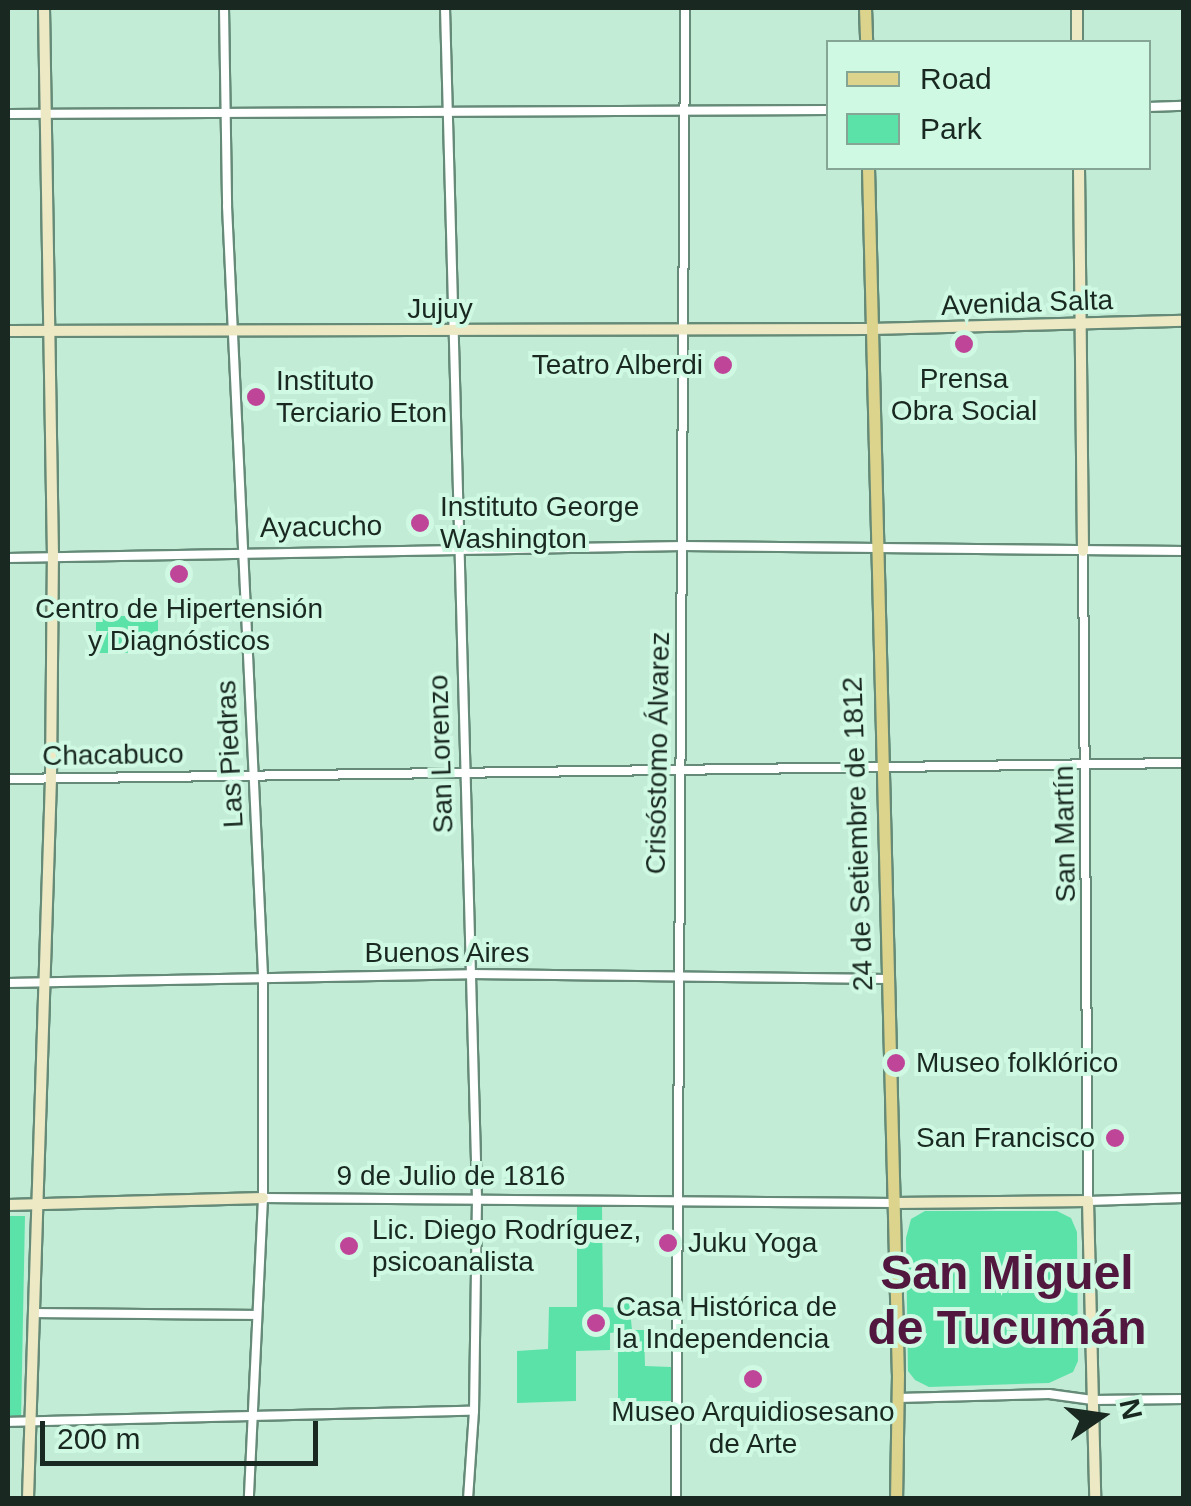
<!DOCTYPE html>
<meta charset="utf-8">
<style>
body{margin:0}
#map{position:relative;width:1191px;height:1506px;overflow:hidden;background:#c2ecd6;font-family:Arial,sans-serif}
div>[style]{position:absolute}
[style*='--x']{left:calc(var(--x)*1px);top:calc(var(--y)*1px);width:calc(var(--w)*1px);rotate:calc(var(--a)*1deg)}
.green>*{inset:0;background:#5be2a9;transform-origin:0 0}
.roads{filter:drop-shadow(2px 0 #658b78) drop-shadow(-2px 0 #658b78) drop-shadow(0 2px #658b78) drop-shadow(0 -2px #658b78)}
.street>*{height:8px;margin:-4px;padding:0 4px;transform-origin:4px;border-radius:4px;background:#fff}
.secondary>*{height:10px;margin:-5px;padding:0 5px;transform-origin:5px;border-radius:5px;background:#ede9c5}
.primary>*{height:11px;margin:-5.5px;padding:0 5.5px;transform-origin:5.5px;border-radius:5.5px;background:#dcd38c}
.dots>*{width:28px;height:28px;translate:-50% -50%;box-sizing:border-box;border:5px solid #cff9e3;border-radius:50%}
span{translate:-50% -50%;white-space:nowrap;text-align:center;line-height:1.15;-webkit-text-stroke:8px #cff9e3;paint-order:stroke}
.street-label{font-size:28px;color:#192921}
.poi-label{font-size:28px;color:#192921}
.right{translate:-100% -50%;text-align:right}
.left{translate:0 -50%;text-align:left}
.town-label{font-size:48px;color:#51173f;font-weight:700}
.frame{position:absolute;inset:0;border:10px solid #192921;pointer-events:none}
.legend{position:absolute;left:826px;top:40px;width:325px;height:130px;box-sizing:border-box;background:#cff9e3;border:2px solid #86a695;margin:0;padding:12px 18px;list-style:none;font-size:30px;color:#192921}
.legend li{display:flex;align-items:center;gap:20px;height:50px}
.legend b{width:50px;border:2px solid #86a695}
.north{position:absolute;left:1051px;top:1366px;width:100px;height:100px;-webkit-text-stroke:8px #cff9e3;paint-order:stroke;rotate:77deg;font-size:28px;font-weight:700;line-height:40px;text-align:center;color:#192921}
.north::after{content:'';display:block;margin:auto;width:35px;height:45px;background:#192921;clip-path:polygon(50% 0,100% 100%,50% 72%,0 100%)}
.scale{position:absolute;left:40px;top:1421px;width:278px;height:45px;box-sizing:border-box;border:5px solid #192921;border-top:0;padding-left:12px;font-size:30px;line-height:35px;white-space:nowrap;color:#192921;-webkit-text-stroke:8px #cff9e3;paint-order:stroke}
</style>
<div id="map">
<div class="green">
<div style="left:96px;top:616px;width:62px;height:37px"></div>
<div style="clip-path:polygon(577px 1206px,602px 1206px,603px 1307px,619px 1308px,619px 1299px,629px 1299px,632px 1330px,644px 1330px,645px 1366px,671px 1367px,672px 1401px,618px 1401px,618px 1332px,610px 1333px,610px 1350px,576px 1351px,576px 1401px,517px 1403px,517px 1351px,548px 1349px,549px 1307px,577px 1307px)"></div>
<div style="clip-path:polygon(925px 1211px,1057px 1211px,1071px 1218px,1077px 1232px,1078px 1361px,1073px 1372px,1049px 1383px,929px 1387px,915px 1380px,908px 1371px,906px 1238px,911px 1219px)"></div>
<div style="clip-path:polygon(8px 1216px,25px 1216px,21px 1420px,8px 1420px)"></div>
</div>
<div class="roads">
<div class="street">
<div style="--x:224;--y:8;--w:198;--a:89.1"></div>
<div style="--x:227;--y:206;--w:771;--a:87.32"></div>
<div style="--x:263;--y:976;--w:222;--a:90"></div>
<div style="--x:263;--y:1198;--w:300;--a:92.7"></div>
<div style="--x:445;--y:8;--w:1190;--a:88.46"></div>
<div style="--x:477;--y:1198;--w:213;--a:90.8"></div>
<div style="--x:474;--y:1411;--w:87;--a:93.9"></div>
<div style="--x:1148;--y:107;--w:36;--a:-2"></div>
<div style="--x:8;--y:114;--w:820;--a:-0.28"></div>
<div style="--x:1083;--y:551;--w:650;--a:89.56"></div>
<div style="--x:1088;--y:1201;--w:96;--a:-1.8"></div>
<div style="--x:8;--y:558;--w:675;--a:-1.02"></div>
<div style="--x:683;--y:546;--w:501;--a:0.57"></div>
<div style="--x:8;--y:779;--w:1176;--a:-0.78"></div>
<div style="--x:8;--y:983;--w:462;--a:-1.1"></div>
<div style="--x:470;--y:974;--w:417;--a:0.7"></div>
<div style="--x:263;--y:1198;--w:631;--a:0.45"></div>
<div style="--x:35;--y:1313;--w:222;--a:0.5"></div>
<div style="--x:898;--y:1398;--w:151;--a:-1.5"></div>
<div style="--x:1049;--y:1394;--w:44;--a:7.8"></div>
<div style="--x:1093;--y:1400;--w:91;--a:-0.6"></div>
<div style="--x:8;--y:1422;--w:466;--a:-1.4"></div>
<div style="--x:676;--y:1498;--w:1490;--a:-89.65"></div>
</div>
<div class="secondary">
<div style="--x:1077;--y:8;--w:34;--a:90"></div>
<div style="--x:1079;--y:168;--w:383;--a:89.4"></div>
<div style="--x:8;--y:331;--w:863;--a:-0.13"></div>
<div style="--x:871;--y:329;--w:313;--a:-1.5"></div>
<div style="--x:894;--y:1203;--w:194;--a:-0.6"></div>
<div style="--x:1088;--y:1201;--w:297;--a:88.6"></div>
<div style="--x:8;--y:1205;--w:255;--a:-1.6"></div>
<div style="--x:28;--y:1498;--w:720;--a:-88.17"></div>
<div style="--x:51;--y:778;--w:221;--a:-89.5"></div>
<div style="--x:53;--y:557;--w:549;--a:-90.94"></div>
</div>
<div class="primary">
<div style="--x:865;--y:8;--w:34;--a:88"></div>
<div style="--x:868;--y:168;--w:1206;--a:88.58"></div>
<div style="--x:898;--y:1374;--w:124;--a:90.9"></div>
</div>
</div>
<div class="dots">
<div style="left:964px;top:344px;background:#bf4599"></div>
<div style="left:723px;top:365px;background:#bf4599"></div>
<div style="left:256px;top:397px;background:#bf4599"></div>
<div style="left:420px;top:523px;background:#bf4599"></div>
<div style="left:179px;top:574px;background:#bf4599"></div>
<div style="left:896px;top:1063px;background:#bf4599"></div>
<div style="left:1115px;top:1138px;background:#bf4599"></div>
<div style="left:668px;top:1243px;background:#bf4599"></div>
<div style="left:349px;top:1246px;background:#bf4599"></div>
<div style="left:596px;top:1323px;background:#bf4599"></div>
<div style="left:753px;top:1379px;background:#bf4599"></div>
</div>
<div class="street-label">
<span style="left:1027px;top:303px;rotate:-2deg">Avenida Salta</span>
<span style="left:440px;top:309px">Jujuy</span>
<span style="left:321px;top:527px;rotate:-1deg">Ayacucho</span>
<span style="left:658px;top:753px;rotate:-89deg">Crisóstomo Álvarez</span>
<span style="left:230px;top:754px;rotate:-93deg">Las Piedras</span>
<span style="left:441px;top:754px;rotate:-92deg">San Lorenzo</span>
<span style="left:113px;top:755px;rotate:-1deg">Chacabuco</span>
<span style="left:858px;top:834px;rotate:-92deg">24 de Setiembre de 1812</span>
<span style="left:1065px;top:834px;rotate:-91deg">San Martín</span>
<span style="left:447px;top:953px">Buenos Aires</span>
<span style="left:451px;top:1176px">9 de Julio de 1816</span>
</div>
<div class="poi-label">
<span class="right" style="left:703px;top:365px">Teatro Alberdi</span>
<span style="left:964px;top:395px">Prensa<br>Obra Social</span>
<span class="left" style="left:276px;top:397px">Instituto<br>Terciario Eton</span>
<span class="left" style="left:440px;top:523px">Instituto George<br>Washington</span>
<span style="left:179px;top:625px">Centro de Hipertensión<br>y Diagnósticos</span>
<span class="left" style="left:916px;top:1063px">Museo folklórico</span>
<span class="right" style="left:1095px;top:1138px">San Francisco</span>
<span class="left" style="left:372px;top:1246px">Lic. Diego Rodríguez,<br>psicoanalista</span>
<span class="left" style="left:688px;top:1243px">Juku Yoga</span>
<span class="left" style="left:616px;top:1323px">Casa Histórica de<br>la Independencia</span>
<span style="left:753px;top:1428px">Museo Arquidiosesano<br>de Arte</span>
</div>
<div class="town-label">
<span style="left:1007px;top:1300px">San Miguel<br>de Tucumán</span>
</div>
<div class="frame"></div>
<ul class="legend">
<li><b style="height:12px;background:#dcd38c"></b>Road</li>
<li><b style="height:28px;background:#5be2a9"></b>Park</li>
</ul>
<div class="north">N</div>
<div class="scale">200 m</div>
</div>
